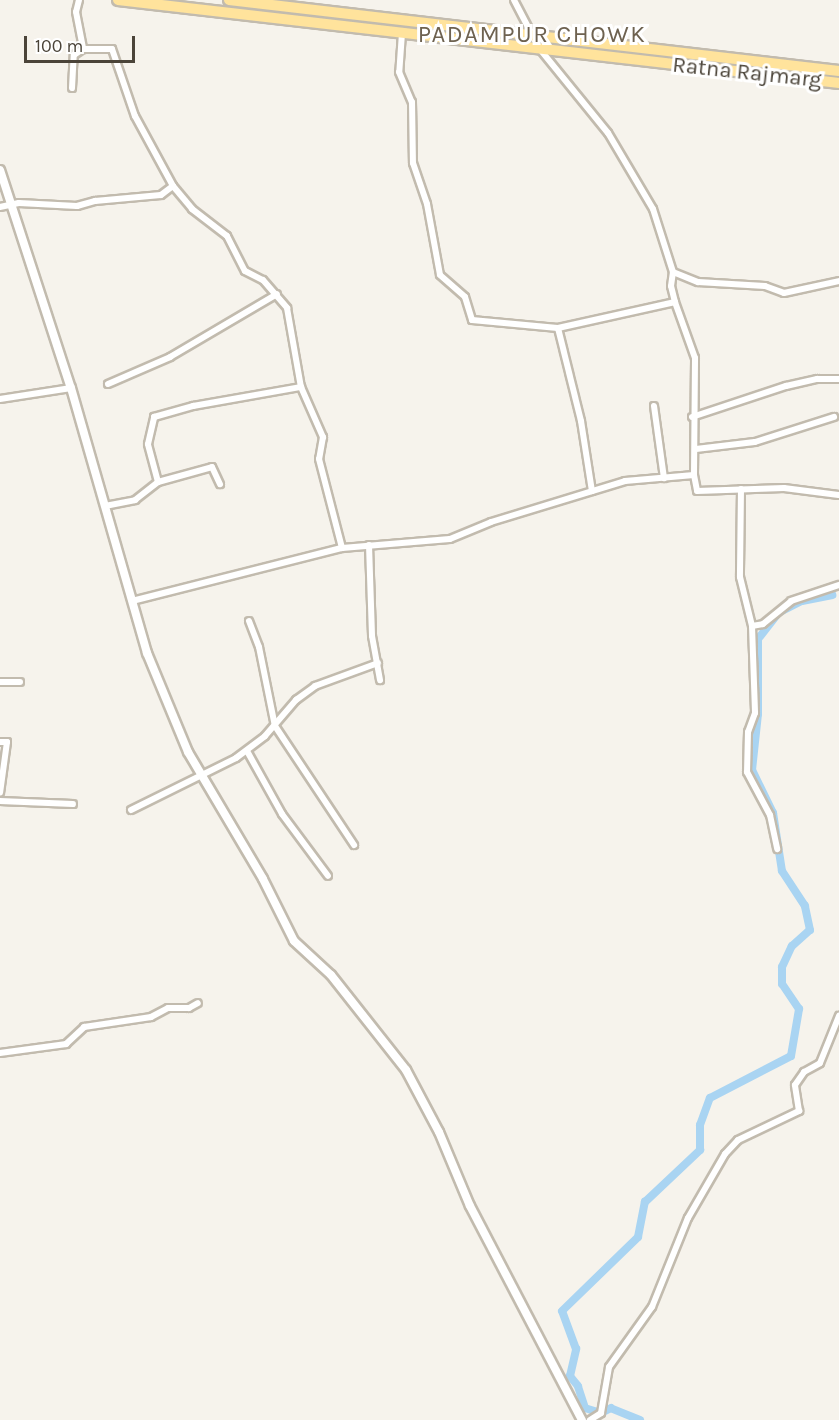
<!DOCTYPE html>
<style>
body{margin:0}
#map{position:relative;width:839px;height:1420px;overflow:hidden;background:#f6f3ec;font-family:Karla,sans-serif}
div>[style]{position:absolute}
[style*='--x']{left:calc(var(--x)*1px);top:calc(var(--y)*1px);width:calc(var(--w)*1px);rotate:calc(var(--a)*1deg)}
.canal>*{height:8px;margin:-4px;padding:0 4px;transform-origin:4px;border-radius:4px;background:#a9d4f2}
.roads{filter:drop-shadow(2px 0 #c2bbae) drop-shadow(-2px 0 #c2bbae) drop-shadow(0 2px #c2bbae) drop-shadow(0 -2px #c2bbae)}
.minor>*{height:6px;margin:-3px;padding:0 3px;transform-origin:3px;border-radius:3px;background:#fff}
.tertiary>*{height:8px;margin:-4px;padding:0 4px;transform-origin:4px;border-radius:4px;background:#fff}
.primary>*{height:10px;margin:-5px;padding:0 5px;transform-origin:5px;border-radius:5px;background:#ffe39c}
span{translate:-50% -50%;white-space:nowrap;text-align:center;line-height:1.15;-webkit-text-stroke:6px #fff;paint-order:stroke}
.street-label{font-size:22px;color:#4b4439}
.neighbourhood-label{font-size:24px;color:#6e6250;letter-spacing:1.5px}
.scale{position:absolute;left:24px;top:36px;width:111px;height:27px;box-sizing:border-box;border:3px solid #4b4439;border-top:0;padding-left:8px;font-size:18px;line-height:21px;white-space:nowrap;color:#4b4439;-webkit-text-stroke:4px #fff;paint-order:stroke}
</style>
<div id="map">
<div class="canal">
<div style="--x:640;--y:1420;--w:31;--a:-158"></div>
<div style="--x:611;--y:1408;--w:11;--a:153"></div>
<div style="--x:601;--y:1413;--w:17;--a:-163"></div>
<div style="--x:585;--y:1408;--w:23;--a:-108"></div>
<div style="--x:578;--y:1386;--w:13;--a:-129"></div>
<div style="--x:570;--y:1376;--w:28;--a:-77"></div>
<div style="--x:576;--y:1349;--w:40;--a:-110.2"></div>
<div style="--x:562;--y:1311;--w:106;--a:-44.2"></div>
<div style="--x:638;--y:1237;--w:36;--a:-79"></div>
<div style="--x:645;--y:1202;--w:76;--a:-43.4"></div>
<div style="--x:700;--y:1150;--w:25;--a:-90"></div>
<div style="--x:700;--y:1125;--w:29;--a:-70"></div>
<div style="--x:710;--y:1098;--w:91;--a:-27.4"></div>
<div style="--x:791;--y:1056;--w:48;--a:-80.3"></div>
<div style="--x:799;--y:1009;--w:30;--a:-124"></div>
<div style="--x:782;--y:984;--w:17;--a:-90"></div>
<div style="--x:782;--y:967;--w:23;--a:-65"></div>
<div style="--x:792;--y:946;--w:24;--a:-42"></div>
<div style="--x:810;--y:930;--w:25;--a:-102"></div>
<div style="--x:805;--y:906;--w:42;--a:-123.3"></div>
<div style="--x:782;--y:871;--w:59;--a:-98.8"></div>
<div style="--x:773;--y:813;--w:48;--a:-116"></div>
<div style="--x:752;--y:770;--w:56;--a:-83.9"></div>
<div style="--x:758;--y:714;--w:75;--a:-90"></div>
<div style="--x:758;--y:639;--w:33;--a:-52"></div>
<div style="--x:778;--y:613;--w:27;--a:-27"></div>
<div style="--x:802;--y:601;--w:31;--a:-11"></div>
</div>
<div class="roads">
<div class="minor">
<div style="--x:79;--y:0;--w:12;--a:104"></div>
<div style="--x:76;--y:12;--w:38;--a:79"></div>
<div style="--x:83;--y:49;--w:29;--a:0"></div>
<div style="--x:112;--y:49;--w:71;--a:71.1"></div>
<div style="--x:135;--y:116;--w:80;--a:61.5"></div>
<div style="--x:173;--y:186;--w:30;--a:50"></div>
<div style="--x:192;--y:209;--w:44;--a:37.6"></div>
<div style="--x:227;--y:236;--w:39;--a:63"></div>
<div style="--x:245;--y:271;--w:20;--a:27"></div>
<div style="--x:263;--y:280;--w:37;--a:49"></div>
<div style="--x:287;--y:308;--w:80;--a:80"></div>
<div style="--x:301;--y:387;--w:55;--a:66.3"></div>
<div style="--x:323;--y:437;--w:22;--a:100"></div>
<div style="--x:319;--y:459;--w:92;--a:75.5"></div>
<div style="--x:402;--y:33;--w:39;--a:94"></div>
<div style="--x:399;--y:72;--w:33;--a:67"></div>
<div style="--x:412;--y:102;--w:61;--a:89.1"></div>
<div style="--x:413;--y:163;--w:43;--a:71.1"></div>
<div style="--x:427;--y:204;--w:72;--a:79.6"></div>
<div style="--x:440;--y:275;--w:33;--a:41"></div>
<div style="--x:465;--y:297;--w:24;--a:73"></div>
<div style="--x:472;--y:320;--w:86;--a:5.3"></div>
<div style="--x:558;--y:328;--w:96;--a:76.1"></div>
<div style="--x:581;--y:421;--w:71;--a:81.1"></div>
<div style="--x:72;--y:88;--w:33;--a:-87"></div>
<div style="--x:74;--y:55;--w:11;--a:-34"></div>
<div style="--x:0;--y:207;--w:19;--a:-12"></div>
<div style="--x:19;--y:203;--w:58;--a:3"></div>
<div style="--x:77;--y:206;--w:19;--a:-16"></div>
<div style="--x:95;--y:201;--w:66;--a:-5.2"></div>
<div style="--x:161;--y:195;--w:15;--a:-37"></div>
<div style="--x:673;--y:272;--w:27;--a:22"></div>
<div style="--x:698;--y:282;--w:67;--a:3.4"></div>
<div style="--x:765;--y:286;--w:20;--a:20"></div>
<div style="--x:784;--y:293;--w:56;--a:-12.3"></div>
<div style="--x:558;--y:328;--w:120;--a:-12.5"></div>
<div style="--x:108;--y:384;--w:68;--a:-23.5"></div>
<div style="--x:170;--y:357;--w:124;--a:-30.5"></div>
<div style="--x:0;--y:399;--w:72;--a:-8.8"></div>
<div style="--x:654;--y:406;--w:73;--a:82.1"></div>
<div style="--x:692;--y:417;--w:99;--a:-18.3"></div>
<div style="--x:786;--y:386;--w:32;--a:-13"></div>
<div style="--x:817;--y:379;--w:22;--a:0"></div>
<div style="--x:696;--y:449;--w:59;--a:-6.8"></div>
<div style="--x:755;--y:442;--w:83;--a:-17.6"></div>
<div style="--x:694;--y:475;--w:16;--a:79"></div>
<div style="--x:697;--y:491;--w:87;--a:-2"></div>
<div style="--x:784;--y:488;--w:55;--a:7.3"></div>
<div style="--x:158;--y:482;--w:56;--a:-15.5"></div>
<div style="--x:212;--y:467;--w:19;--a:65"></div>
<div style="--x:741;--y:489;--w:88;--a:90.7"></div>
<div style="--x:740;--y:577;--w:50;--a:76.2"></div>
<div style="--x:752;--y:626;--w:87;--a:88"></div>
<div style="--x:755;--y:713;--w:20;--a:110"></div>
<div style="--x:748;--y:732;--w:40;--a:91.4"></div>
<div style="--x:747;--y:772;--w:49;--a:61.9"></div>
<div style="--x:770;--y:815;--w:35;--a:78"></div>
<div style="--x:105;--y:506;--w:31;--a:-11"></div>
<div style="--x:135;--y:500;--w:29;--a:-38"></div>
<div style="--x:158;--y:482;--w:39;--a:-105"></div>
<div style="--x:148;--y:444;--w:28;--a:-77"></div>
<div style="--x:154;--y:417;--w:41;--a:-15.8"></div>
<div style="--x:193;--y:406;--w:110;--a:-10"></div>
<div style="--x:369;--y:545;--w:91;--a:88.1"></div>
<div style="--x:372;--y:636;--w:45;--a:79.7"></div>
<div style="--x:132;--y:601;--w:217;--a:-14.2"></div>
<div style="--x:342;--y:548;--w:108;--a:-4.8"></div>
<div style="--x:450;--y:539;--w:44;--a:-22.5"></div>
<div style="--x:491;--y:522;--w:140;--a:-17"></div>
<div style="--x:625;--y:481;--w:69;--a:-5"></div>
<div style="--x:694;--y:475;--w:117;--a:-89.5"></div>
<div style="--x:695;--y:358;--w:59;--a:-109.7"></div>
<div style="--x:675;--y:302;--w:16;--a:-104"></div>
<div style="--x:671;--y:286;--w:14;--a:-82"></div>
<div style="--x:673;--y:272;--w:66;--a:-107.6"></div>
<div style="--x:653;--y:209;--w:88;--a:-120.6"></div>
<div style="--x:608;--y:133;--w:109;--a:-129.1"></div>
<div style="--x:539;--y:48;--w:54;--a:-117.5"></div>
<div style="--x:249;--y:621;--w:28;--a:69"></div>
<div style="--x:259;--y:647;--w:81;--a:78.6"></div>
<div style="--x:275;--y:726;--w:143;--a:56.4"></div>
<div style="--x:752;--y:626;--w:11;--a:-10"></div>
<div style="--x:763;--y:624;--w:36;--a:-39"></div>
<div style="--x:791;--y:601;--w:51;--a:-18.4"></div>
<div style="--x:0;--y:682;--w:20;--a:0"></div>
<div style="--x:0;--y:742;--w:7;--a:0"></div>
<div style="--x:7;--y:742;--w:51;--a:97.8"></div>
<div style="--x:247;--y:751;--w:72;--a:60.9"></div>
<div style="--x:282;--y:814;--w:77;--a:53.4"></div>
<div style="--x:0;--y:801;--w:73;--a:2.4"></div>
<div style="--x:131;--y:810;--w:117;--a:-26.3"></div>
<div style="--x:236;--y:758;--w:36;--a:-37"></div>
<div style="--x:265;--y:736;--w:48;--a:-49.3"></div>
<div style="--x:296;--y:700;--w:24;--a:-36"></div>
<div style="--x:315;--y:686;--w:67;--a:-20.1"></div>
<div style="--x:0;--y:1053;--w:67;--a:-7.8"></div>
<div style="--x:66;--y:1044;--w:25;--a:-43"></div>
<div style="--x:84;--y:1027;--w:68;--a:-8.5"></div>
<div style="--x:151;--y:1017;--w:19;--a:-28"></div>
<div style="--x:168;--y:1008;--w:21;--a:0"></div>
<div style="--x:189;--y:1008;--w:10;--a:-29"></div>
<div style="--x:590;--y:1420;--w:13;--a:-32"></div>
<div style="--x:601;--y:1413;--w:47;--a:-80.1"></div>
<div style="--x:609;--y:1367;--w:74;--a:-54.4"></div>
<div style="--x:652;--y:1307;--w:96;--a:-68"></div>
<div style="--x:688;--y:1218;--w:74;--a:-60"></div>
<div style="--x:725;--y:1154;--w:19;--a:-47"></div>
<div style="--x:738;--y:1140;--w:68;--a:-25.4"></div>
<div style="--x:799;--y:1111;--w:26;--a:-99"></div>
<div style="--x:795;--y:1085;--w:16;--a:-55"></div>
<div style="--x:804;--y:1072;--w:18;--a:-29"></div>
<div style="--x:820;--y:1063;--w:51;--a:-68"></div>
</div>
<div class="tertiary">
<div style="--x:0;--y:170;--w:229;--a:72"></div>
<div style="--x:71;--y:388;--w:276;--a:74"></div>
<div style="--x:147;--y:653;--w:107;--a:67.5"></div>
<div style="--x:188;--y:752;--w:147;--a:59.4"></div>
<div style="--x:263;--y:879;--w:69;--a:63.4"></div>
<div style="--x:294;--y:941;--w:50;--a:42.6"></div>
<div style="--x:331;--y:975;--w:121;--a:51.7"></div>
<div style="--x:406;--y:1070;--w:70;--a:62"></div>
<div style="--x:439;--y:1132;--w:80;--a:67.3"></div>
<div style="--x:470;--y:1206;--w:242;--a:62.4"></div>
</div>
<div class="primary">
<div style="--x:118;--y:0;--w:726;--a:6.57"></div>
<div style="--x:229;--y:0;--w:614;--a:6.64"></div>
</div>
</div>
<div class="street-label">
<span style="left:747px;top:73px;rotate:6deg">Ratna Rajmarg</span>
</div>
<div class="neighbourhood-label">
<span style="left:532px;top:35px">PADAMPUR CHOWK</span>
</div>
<div class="scale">100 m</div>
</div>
